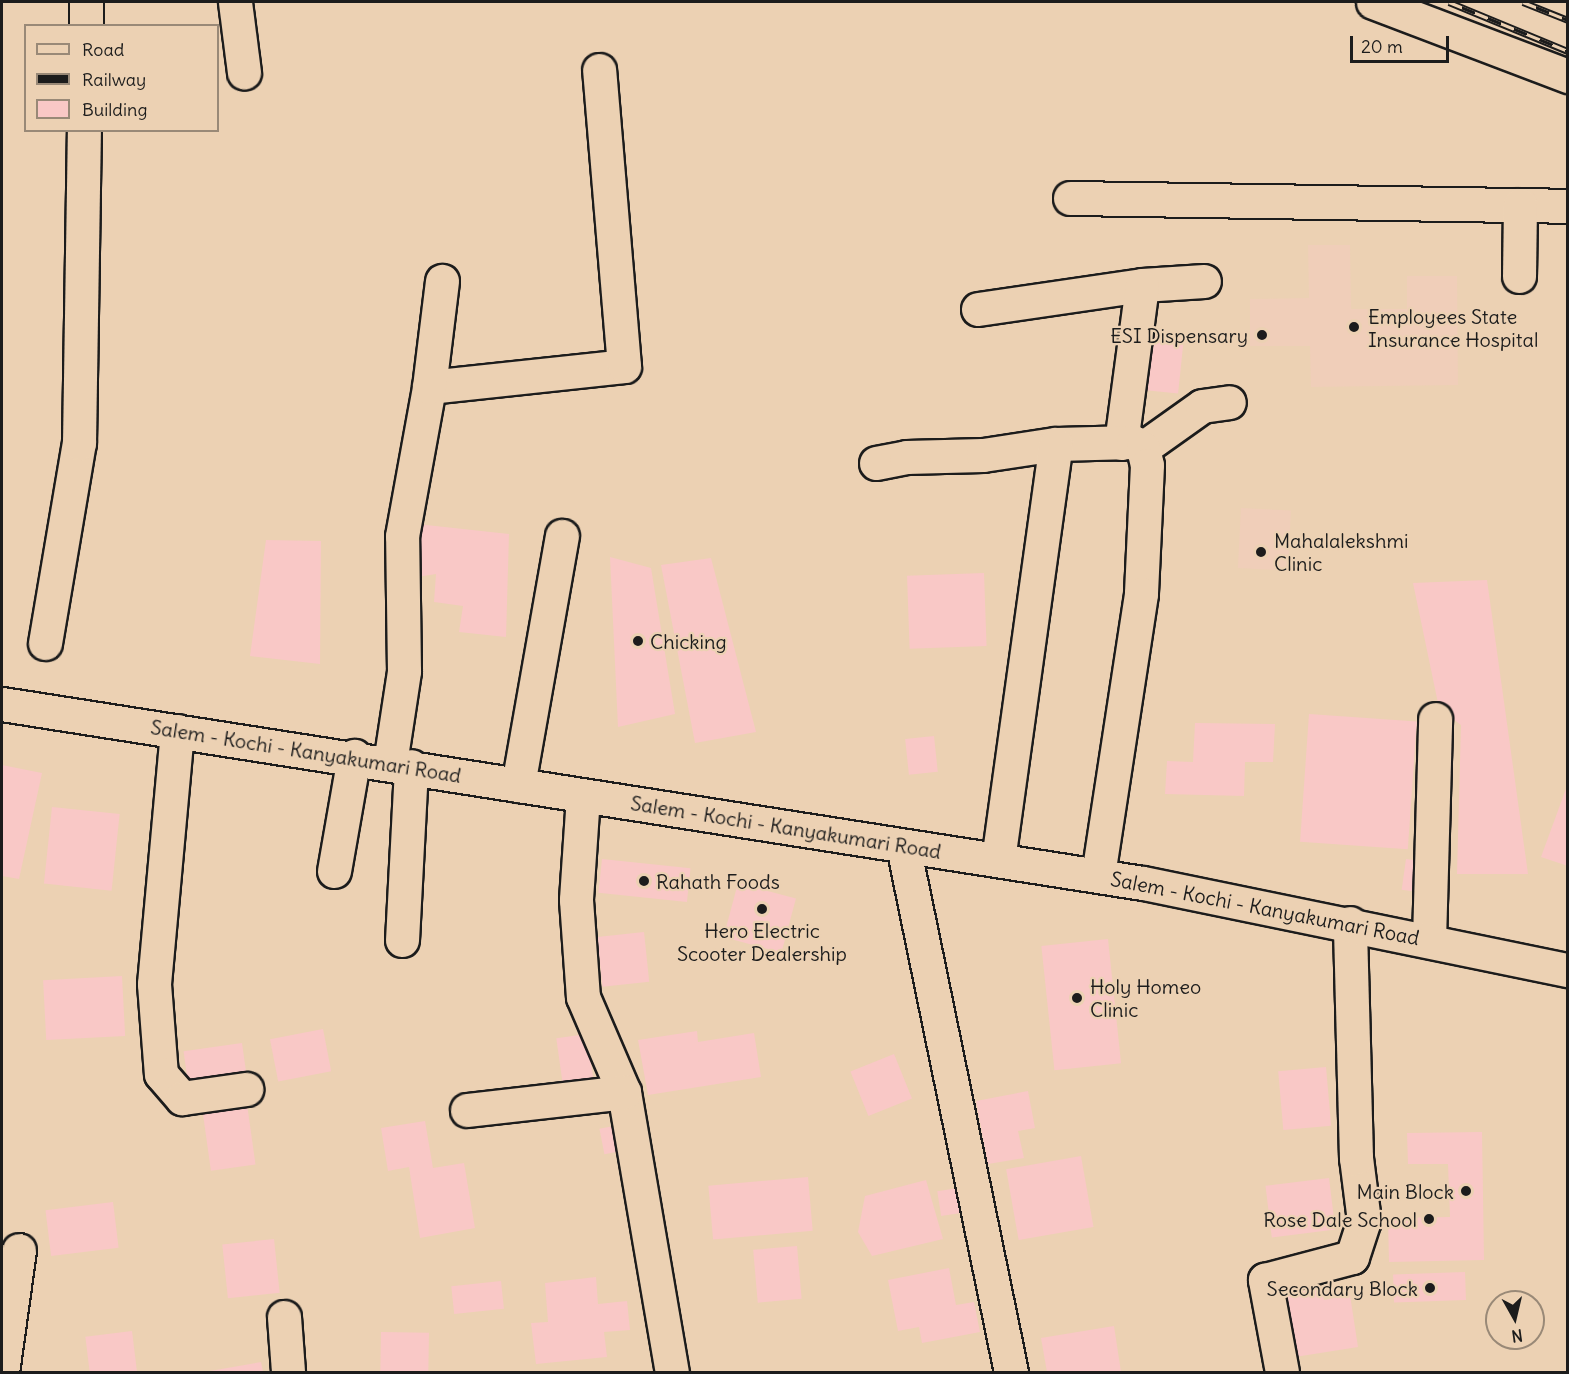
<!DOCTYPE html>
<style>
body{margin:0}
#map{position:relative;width:1569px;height:1374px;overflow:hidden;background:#ecd1b3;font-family:Delius,sans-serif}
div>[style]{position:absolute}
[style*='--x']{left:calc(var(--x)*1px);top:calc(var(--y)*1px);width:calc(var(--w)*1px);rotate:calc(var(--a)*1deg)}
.built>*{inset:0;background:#f0ceb9;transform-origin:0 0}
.building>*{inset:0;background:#f9c8c6;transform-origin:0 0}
.roads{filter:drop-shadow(2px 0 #1c1c1c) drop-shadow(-2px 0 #1c1c1c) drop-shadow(0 2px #1c1c1c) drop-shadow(0 -2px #1c1c1c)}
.minor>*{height:33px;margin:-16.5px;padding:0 16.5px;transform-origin:16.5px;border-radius:16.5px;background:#ecd1b3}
.major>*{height:33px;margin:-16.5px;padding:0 16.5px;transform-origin:16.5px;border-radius:16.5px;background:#ecd1b3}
.rail>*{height:7px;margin-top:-3.5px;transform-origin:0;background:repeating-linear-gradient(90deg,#ecd1b3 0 14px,#1c1c1c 0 28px);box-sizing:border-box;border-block:2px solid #1c1c1c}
.dots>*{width:16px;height:16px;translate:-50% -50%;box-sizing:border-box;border:3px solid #ecd1b3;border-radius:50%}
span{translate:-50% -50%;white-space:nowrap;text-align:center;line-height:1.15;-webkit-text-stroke:4.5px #ecd1b3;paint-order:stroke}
.poi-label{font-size:20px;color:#1c1c1c}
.left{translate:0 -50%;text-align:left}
.right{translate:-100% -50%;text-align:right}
.street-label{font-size:20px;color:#1c1c1c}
.frame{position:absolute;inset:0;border:3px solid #1c1c1c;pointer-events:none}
.legend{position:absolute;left:24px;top:24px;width:195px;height:108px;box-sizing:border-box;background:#ecd1b3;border:2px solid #998977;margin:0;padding:8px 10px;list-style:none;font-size:18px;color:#1c1c1c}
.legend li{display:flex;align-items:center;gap:12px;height:30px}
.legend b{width:30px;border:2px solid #998977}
.north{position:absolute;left:1485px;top:1290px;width:60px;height:60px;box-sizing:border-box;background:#ecd1b3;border:2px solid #998977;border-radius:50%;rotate:172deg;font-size:16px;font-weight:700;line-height:24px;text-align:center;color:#1c1c1c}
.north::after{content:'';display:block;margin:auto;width:21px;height:27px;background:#1c1c1c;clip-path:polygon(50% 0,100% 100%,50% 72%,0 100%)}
.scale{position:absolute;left:1350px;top:36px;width:99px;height:27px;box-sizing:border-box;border:3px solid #1c1c1c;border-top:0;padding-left:8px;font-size:18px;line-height:21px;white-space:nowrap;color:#1c1c1c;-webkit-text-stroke:4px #ecd1b3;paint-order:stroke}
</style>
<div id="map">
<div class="built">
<div style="clip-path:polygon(1308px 245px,1350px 245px,1351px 309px,1407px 309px,1407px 276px,1457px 276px,1458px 385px,1311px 387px,1310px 346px,1250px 346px,1250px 299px,1309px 298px)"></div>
<div style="left:1241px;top:508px;width:50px;height:60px;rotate:3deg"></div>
</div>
<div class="building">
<div style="left:1147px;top:335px;width:37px;height:55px;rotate:6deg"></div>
<div style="clip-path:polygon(417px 524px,509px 534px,506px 637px,459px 632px,463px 606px,434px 602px,436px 574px,411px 578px)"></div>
<div style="clip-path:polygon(266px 540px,321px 541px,320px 664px,250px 656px)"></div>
<div style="clip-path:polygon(610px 557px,651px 568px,675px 714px,618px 727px)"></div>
<div style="clip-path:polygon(711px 558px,756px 732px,695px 743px,661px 565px)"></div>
<div style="left:984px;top:573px;width:73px;height:77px;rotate:88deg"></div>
<div style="clip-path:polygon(1487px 580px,1528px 874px,1457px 874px,1461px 725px,1439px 708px,1413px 583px)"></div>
<div style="left:1309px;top:714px;width:108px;height:128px;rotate:4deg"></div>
<div style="clip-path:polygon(1195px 723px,1275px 724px,1273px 762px,1245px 762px,1244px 796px,1165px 794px,1167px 761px,1193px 762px)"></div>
<div style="left:934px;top:736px;width:36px;height:29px;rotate:84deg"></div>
<div style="clip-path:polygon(2px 765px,42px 773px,19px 879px,2px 876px)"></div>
<div style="clip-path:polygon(1567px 786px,1568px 786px,1568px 866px,1541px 857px)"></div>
<div style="left:52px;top:807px;width:68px;height:77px;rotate:6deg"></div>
<div style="left:602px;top:859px;width:89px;height:34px;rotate:6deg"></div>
<div style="left:1406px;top:859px;width:15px;height:31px;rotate:8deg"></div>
<div style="left:738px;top:883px;width:60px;height:56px;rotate:15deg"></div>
<div style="left:644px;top:932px;width:50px;height:47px;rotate:84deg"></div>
<div style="left:1108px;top:939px;width:125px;height:67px;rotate:84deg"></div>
<div style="left:122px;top:976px;width:60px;height:79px;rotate:87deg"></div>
<div style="left:323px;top:1029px;width:43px;height:54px;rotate:79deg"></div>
<div style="clip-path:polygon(697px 1031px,698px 1042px,754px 1033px,761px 1077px,648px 1095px,638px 1040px)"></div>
<div style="left:587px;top:1034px;width:48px;height:31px;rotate:82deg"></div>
<div style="left:242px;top:1043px;width:30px;height:59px;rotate:82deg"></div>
<div style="left:894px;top:1054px;width:48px;height:47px;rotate:68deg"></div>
<div style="left:1326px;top:1067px;width:59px;height:48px;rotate:85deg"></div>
<div style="clip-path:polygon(1028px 1091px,1035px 1128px,1018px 1131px,1024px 1158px,988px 1164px,976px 1101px)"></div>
<div style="left:247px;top:1104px;width:61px;height:45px;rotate:82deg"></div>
<div style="clip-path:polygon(425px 1121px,433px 1168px,464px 1163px,475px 1228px,420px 1238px,409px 1167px,388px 1171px,381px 1128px)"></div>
<div style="left:624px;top:1124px;width:26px;height:25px;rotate:79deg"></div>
<div style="clip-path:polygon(1482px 1132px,1484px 1260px,1389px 1262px,1388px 1218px,1450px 1217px,1448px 1164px,1408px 1164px,1407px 1133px)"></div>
<div style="left:1081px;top:1156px;width:72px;height:76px;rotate:80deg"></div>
<div style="left:808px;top:1177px;width:54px;height:100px;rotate:85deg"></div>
<div style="left:1329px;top:1178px;width:52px;height:64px;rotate:83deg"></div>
<div style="clip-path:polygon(926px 1180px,943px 1239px,872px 1256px,858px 1232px,865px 1196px)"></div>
<div style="left:958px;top:1188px;width:25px;height:21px;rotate:81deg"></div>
<div style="left:113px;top:1202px;width:46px;height:68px;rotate:83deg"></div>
<div style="left:274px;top:1239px;width:54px;height:52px;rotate:84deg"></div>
<div style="left:797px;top:1246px;width:53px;height:44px;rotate:85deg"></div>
<div style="clip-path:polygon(949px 1268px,956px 1305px,974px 1302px,980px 1332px,922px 1343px,919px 1327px,898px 1331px,888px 1280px)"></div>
<div style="left:1465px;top:1272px;width:28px;height:72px;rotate:88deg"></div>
<div style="clip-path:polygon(596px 1277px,598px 1304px,627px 1301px,630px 1330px,604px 1332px,607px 1357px,536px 1364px,531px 1323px,548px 1322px,545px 1283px)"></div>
<div style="left:501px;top:1281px;width:28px;height:50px;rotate:84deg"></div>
<div style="clip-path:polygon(1322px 1288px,1324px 1300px,1350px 1295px,1358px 1347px,1295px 1357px,1284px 1294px)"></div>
<div style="clip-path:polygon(1114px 1326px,1121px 1372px,1047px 1372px,1041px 1338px)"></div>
<div style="left:132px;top:1331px;width:41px;height:47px;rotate:83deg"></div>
<div style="left:381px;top:1332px;width:48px;height:40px;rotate:1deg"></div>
<div style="clip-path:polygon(261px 1362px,263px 1372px,210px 1372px,210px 1371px)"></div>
</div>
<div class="roads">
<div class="minor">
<div style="--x:235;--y:2;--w:71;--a:82.7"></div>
<div style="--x:1373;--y:2;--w:209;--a:20.8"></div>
<div style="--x:86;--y:26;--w:24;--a:-90"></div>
<div style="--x:1070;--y:198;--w:498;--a:0.9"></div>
<div style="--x:1519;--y:276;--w:71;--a:-89.2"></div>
<div style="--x:978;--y:309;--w:166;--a:-8.3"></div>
<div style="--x:1142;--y:285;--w:62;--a:-3.7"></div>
<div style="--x:429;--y:387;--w:196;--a:-6.1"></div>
<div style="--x:624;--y:366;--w:297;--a:-94.8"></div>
<div style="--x:1121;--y:443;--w:159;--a:-82.4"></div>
<div style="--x:1143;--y:448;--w:72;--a:-35.4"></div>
<div style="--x:1202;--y:406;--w:27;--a:-8"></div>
<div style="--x:876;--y:463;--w:31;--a:-11"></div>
<div style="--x:906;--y:457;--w:77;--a:-1.5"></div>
<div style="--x:983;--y:455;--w:74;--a:-8.6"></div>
<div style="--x:1056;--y:444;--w:77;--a:-1.5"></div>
<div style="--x:1133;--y:442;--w:12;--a:31"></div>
<div style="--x:1143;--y:448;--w:17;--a:77"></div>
<div style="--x:1147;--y:465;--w:129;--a:92.7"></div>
<div style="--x:1141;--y:594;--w:285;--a:98.7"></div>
<div style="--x:45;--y:643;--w:203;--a:-80.4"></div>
<div style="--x:79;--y:443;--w:313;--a:-89.1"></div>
<div style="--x:177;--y:731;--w:254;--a:95.2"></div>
<div style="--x:154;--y:984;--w:90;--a:85.6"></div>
<div style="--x:161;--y:1074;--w:32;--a:49"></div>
<div style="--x:182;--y:1098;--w:65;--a:-8"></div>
<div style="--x:390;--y:763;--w:93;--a:-81.3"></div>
<div style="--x:404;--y:671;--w:135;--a:-90.8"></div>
<div style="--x:402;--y:536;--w:151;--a:-79.7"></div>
<div style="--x:429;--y:387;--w:107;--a:-83"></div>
<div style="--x:518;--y:785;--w:253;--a:-80"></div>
<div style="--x:583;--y:796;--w:104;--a:93.9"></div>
<div style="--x:576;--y:900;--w:97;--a:85.9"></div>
<div style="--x:583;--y:997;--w:103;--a:66.7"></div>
<div style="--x:624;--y:1092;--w:284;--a:80.3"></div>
<div style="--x:903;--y:846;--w:537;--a:78.4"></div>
<div style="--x:998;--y:860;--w:420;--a:-82.1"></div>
<div style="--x:334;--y:871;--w:117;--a:-80.1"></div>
<div style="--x:402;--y:940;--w:174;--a:-87"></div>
<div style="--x:1429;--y:940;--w:221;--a:-88.4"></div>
<div style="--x:467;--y:1110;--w:158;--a:-6.5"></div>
<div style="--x:284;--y:1317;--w:55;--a:85.8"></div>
<div style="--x:2;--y:1372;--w:123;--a:-82.1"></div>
<div style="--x:1282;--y:1372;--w:94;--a:-100.5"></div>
<div style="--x:1265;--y:1280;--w:90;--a:-14.8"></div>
<div style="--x:1352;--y:1257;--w:38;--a:-72"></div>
<div style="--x:1364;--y:1221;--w:64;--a:-97.2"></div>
<div style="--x:1356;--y:1158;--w:235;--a:-91.5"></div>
</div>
<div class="major">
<div style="--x:2;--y:704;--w:1155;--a:8.92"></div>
<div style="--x:1143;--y:883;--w:434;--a:11.6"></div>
</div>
</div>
<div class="rail">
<div style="--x:1449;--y:2;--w:129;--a:22.4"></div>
<div style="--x:1523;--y:2;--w:48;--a:21.8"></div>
</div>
<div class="dots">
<div style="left:1354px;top:327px;background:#1c1c1c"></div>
<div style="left:1262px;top:335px;background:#1c1c1c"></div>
<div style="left:1261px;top:552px;background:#1c1c1c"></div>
<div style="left:638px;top:641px;background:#1c1c1c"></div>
<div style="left:644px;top:881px;background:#1c1c1c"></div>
<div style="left:762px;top:909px;background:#1c1c1c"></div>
<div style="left:1077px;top:998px;background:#1c1c1c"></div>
<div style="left:1466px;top:1191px;background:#1c1c1c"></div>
<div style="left:1429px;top:1219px;background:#1c1c1c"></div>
<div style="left:1430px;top:1288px;background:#1c1c1c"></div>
</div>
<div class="poi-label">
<span class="left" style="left:1368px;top:328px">Employees State<br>Insurance Hospital</span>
<span class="right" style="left:1248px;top:335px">ESI Dispensary</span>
<span class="left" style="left:1274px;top:552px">Mahalalekshmi<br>Clinic</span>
<span class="left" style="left:650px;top:641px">Chicking</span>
<span class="left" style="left:656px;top:881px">Rahath Foods</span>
<span style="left:762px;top:942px">Hero Electric<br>Scooter Dealership</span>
<span class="left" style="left:1090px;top:998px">Holy Homeo<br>Clinic</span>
<span class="right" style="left:1454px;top:1191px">Main Block</span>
<span class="right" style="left:1417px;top:1219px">Rose Dale School</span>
<span class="right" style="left:1418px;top:1288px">Secondary Block</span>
</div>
<div class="street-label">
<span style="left:306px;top:751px;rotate:9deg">Salem - Kochi - Kanyakumari Road</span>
<span style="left:786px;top:827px;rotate:9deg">Salem - Kochi - Kanyakumari Road</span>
<span style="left:1265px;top:908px;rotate:11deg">Salem - Kochi - Kanyakumari Road</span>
</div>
<div class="frame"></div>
<ul class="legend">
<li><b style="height:8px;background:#ecd1b3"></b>Road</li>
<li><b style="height:8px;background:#1c1c1c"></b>Railway</li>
<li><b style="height:16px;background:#f9c8c6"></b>Building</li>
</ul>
<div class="north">N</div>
<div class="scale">20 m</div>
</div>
